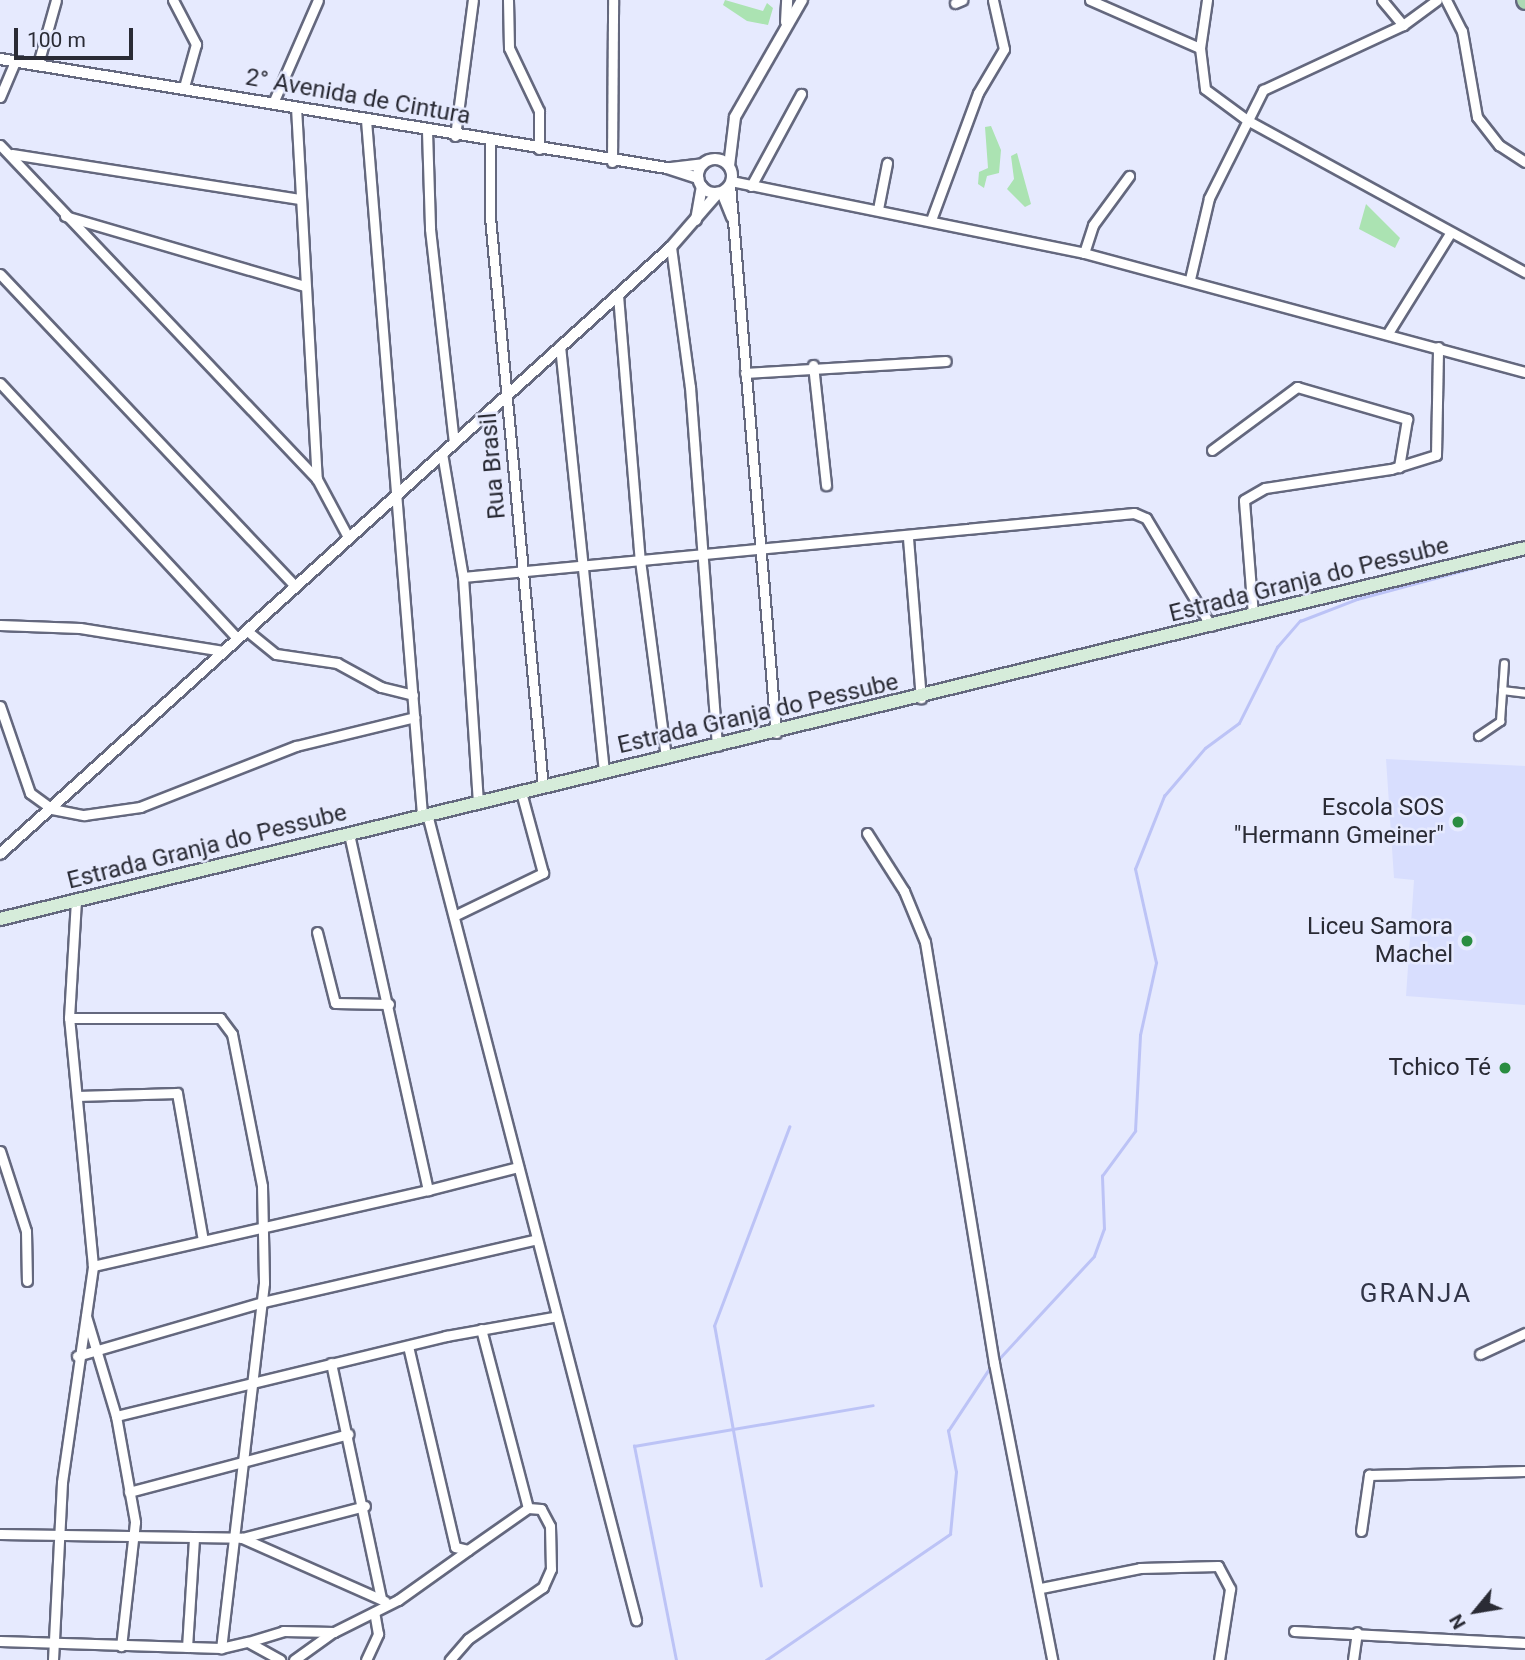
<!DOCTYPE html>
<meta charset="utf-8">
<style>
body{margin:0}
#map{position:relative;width:1525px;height:1660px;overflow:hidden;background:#e6eafe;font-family:Roboto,sans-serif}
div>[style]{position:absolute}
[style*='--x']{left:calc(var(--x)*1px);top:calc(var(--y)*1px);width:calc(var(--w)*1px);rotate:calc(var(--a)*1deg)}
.built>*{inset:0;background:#d8defe}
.green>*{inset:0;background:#abe3b2}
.stream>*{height:2.5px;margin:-1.25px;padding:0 1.25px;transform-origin:1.25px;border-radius:1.25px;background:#bcc3f6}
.roads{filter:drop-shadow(2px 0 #64687e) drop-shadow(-2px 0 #64687e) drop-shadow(0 2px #64687e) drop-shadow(0 -2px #64687e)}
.pedestrian>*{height:7px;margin:-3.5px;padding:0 3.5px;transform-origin:3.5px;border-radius:3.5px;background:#fff}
.minor>*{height:9px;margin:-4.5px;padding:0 4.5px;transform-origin:4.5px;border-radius:4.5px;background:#fff}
.tertiary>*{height:10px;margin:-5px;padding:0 5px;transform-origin:5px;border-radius:5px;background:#fff}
.tertiary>.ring{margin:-5px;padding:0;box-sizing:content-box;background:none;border:10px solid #fff;border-radius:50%}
.secondary>*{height:12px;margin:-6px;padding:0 6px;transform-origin:6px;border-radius:6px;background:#d6ecda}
.primary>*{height:14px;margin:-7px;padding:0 7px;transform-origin:7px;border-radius:7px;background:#add9b4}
.dots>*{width:19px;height:19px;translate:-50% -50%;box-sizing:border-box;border:4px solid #e6eafe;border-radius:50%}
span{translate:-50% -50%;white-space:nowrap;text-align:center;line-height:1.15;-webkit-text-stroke:5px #e6eafe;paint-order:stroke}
.street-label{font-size:24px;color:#2a2b35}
.poi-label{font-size:24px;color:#2a2b35}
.right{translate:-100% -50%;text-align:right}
.neighbourhood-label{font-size:26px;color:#323548;letter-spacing:2px}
.north{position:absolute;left:1441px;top:1576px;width:70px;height:70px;-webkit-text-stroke:5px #e6eafe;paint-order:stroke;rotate:240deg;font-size:19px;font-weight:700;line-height:28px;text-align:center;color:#2a2b35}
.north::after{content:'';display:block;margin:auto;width:24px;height:32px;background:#2a2b35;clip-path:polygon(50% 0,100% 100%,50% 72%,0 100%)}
.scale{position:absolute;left:14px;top:28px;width:119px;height:32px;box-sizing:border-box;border:4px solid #2a2b35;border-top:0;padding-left:9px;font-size:21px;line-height:24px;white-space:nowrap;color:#2a2b35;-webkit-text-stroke:5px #e6eafe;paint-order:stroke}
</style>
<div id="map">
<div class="built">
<div style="clip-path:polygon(1386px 759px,1525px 766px,1525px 1005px,1406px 996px,1414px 880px,1394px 878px)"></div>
</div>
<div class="green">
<div style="clip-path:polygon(725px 0,763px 11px,767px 3px,773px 8px,768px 25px,747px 21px,723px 5px)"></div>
<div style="clip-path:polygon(991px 126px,1001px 150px,999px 173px,987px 176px,984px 188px,978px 184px,979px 172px,988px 168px,985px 127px)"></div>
<div style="clip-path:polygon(1017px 153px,1031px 204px,1025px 207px,1007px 189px,1014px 179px,1011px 156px)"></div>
<div style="clip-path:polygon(1366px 204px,1400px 238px,1395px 248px,1359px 229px)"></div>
</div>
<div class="stream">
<div style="--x:996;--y:1362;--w:144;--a:-47.2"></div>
<div style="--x:1094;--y:1256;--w:29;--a:-70"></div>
<div style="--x:1104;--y:1229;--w:53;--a:-92.2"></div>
<div style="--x:1102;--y:1176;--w:56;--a:-53.7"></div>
<div style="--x:1135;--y:1131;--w:96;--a:-87"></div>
<div style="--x:1140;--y:1035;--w:74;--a:-77.5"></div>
<div style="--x:1156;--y:963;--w:96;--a:-102.6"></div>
<div style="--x:1135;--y:869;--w:79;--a:-68.3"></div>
<div style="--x:1164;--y:796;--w:63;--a:-49.5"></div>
<div style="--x:1205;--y:748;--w:42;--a:-36.3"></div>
<div style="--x:1239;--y:723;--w:85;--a:-63.4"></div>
<div style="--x:1277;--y:647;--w:35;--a:-49"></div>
<div style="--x:1300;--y:621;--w:61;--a:-21.1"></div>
<div style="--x:1357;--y:599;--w:174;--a:-15"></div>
<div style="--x:761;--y:1586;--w:264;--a:-100.2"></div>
<div style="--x:714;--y:1326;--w:213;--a:-69.3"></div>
<div style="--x:676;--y:1660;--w:218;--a:-101.1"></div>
<div style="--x:634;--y:1446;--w:242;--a:-9.7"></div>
<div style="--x:766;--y:1660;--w:223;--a:-34.4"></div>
<div style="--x:950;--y:1534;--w:62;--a:-84.5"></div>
<div style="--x:956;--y:1472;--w:42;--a:-101"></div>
<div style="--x:948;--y:1431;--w:78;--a:-56.5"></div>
</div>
<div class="roads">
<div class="pedestrian">
<div style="--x:1502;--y:690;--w:23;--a:7"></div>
<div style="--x:1478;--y:736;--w:27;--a:-34"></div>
<div style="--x:1500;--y:721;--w:58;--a:-86.1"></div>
</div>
<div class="minor">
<div style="--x:173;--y:0;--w:50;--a:62.4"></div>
<div style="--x:196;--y:44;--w:45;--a:105.6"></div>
<div style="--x:508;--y:0;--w:48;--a:88.8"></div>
<div style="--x:509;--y:48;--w:70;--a:64.5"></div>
<div style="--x:539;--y:111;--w:38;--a:90"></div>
<div style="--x:1090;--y:0;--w:120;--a:23.6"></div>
<div style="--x:1200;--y:48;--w:41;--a:83"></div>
<div style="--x:1205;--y:89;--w:52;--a:36.4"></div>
<div style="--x:1247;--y:120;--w:317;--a:28.7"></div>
<div style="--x:1382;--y:0;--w:33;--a:50"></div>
<div style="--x:1446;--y:0;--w:35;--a:63"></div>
<div style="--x:1462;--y:31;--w:87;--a:80.1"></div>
<div style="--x:1477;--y:117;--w:36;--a:52"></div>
<div style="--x:1499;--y:145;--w:31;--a:33"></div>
<div style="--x:955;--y:3;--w:8;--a:-23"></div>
<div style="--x:1200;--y:48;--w:49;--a:-81.7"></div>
<div style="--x:38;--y:64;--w:66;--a:-74.3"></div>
<div style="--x:0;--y:97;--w:39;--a:-67"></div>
<div style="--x:273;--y:103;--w:112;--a:-66.4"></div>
<div style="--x:296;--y:107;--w:373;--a:86.8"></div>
<div style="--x:366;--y:120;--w:697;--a:85.39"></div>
<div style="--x:427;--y:131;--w:98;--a:88.2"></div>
<div style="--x:430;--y:229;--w:214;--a:83.6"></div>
<div style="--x:455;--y:136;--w:137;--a:-82.5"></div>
<div style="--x:490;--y:141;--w:76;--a:90"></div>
<div style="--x:490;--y:217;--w:572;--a:84.69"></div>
<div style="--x:0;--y:145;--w:460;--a:46.5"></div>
<div style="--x:317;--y:479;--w:66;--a:61.9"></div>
<div style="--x:12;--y:154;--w:291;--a:8.9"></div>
<div style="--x:612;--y:162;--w:162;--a:-89.6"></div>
<div style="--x:731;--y:181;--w:360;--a:11.5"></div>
<div style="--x:1084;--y:253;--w:457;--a:15.1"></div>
<div style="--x:730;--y:184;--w:551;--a:85.21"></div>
<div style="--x:751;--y:186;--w:105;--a:-61.5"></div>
<div style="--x:721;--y:192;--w:27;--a:68"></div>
<div style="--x:878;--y:209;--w:47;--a:-78.9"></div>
<div style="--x:65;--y:216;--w:250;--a:16.3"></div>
<div style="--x:931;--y:220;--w:135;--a:-69.7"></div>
<div style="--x:978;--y:93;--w:51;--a:-59.4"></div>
<div style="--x:1004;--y:49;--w:50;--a:-102.7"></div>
<div style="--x:671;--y:247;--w:141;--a:82.3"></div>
<div style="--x:690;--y:387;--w:360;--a:85.7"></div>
<div style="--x:1084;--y:253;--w:29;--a:-72"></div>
<div style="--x:1093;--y:225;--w:61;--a:-53.7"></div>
<div style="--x:0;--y:274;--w:429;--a:46.6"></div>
<div style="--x:1190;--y:279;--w:83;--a:-76.8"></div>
<div style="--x:1209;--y:198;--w:121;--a:-63.4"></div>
<div style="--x:1263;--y:90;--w:154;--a:-24.9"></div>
<div style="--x:1403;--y:25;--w:42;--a:-36.3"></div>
<div style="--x:618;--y:295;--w:266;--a:85.3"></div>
<div style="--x:640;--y:560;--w:199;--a:82.5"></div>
<div style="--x:1388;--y:333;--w:115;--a:-58.1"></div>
<div style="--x:560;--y:346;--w:427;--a:84.1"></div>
<div style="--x:813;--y:365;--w:121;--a:83.8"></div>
<div style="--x:745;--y:373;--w:201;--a:-3.4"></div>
<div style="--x:0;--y:383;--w:348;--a:47.1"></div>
<div style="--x:1212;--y:450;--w:106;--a:-36.5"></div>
<div style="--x:1297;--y:387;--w:115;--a:16.2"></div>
<div style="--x:1407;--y:419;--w:49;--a:99.5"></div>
<div style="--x:442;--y:453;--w:126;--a:80.4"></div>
<div style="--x:463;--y:577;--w:226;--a:86.2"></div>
<div style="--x:908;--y:538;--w:161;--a:85.4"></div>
<div style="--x:463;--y:577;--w:674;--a:-5.45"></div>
<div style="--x:1134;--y:513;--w:13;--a:23"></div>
<div style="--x:1146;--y:518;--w:126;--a:59"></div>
<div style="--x:1253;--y:615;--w:115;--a:-94.5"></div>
<div style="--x:1244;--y:500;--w:24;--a:-30"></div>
<div style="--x:1265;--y:488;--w:127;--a:-8.6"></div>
<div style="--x:1391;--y:469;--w:47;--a:-17.3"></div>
<div style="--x:1436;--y:455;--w:108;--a:-88.9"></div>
<div style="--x:0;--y:625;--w:80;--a:2.1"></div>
<div style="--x:80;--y:628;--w:145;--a:9.1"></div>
<div style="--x:246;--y:630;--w:38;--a:39"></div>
<div style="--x:276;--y:654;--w:62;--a:8.4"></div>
<div style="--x:337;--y:663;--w:50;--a:28.6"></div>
<div style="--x:381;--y:687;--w:33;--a:14"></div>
<div style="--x:0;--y:706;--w:92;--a:71"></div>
<div style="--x:30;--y:793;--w:27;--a:36"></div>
<div style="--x:52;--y:809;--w:33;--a:11"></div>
<div style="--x:84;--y:815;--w:57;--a:-8.1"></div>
<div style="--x:140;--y:807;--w:168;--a:-21.4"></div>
<div style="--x:296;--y:746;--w:122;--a:-13.7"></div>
<div style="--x:427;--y:814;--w:833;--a:75.46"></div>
<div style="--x:867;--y:833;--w:69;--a:57.5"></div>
<div style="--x:904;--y:891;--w:55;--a:67.6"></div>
<div style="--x:925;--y:942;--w:427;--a:80.7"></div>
<div style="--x:994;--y:1363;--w:303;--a:78.9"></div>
<div style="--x:349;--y:834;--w:365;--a:77.5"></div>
<div style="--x:428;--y:1190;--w:93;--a:-14.3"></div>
<div style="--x:456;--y:915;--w:97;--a:-25.8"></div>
<div style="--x:543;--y:873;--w:84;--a:-105.2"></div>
<div style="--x:317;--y:932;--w:73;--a:75.8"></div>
<div style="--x:335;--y:1003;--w:54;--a:1.1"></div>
<div style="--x:69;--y:1018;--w:151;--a:0"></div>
<div style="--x:220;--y:1018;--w:20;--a:53"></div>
<div style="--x:232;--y:1034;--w:155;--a:78.8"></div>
<div style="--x:262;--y:1186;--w:97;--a:88.8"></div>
<div style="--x:264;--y:1283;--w:368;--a:96.7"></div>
<div style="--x:77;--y:1096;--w:100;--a:-1.7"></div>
<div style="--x:177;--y:1093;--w:149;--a:80"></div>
<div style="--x:0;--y:1151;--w:84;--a:72"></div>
<div style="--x:26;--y:1231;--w:50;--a:88.9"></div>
<div style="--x:93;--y:1266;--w:344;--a:-12.8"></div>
<div style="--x:86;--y:1316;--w:104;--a:73.3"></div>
<div style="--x:116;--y:1416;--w:108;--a:79.8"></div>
<div style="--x:135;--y:1522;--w:125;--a:96.4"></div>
<div style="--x:481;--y:1329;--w:185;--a:75.3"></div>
<div style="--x:408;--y:1346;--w:206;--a:76.8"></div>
<div style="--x:455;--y:1547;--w:13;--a:13"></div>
<div style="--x:468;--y:1550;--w:73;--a:-35"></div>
<div style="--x:528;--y:1508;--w:13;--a:4"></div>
<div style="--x:541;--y:1509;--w:19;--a:62"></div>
<div style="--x:550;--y:1526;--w:43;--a:88.7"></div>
<div style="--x:551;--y:1569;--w:20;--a:114"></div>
<div style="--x:543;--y:1587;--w:91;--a:145.3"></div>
<div style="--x:468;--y:1639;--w:28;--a:131"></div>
<div style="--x:1480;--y:1354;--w:50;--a:-25"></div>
<div style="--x:77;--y:1356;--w:194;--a:-16.2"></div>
<div style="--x:263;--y:1302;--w:278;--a:-12.9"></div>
<div style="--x:331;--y:1363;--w:241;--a:78"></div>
<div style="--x:116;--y:1416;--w:340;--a:-13.6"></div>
<div style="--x:446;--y:1336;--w:109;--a:-10.1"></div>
<div style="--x:129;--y:1492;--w:227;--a:-14.8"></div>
<div style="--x:1361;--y:1531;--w:57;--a:-81.9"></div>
<div style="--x:1369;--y:1475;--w:156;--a:-1.5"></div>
<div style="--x:0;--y:1534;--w:242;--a:0.9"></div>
<div style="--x:242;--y:1538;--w:127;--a:-14.6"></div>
<div style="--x:242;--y:1538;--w:156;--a:23.8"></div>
<div style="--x:1041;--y:1588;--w:101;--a:-11.4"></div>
<div style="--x:1140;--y:1568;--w:78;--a:-1.5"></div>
<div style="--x:1218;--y:1566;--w:26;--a:62"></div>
<div style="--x:1230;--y:1589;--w:72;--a:98.8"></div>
<div style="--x:1294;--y:1631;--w:231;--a:3"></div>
<div style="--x:0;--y:1641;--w:221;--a:1.8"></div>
<div style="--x:221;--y:1648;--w:28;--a:-13"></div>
<div style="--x:248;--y:1642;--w:37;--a:29"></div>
<div style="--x:248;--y:1642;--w:37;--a:-17"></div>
<div style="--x:283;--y:1631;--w:51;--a:1.1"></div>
<div style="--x:334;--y:1632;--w:72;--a:-26.6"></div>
<div style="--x:398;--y:1600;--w:86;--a:-35.5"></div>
<div style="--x:187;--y:1647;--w:107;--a:-86.3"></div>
<div style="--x:53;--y:1660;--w:178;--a:-87.1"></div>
<div style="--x:62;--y:1482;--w:218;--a:-81.8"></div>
<div style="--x:93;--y:1266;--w:249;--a:-95.5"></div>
<div style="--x:69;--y:1018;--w:118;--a:-86.6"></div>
<div style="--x:294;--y:1660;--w:48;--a:-35.7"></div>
<div style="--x:366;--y:1660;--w:29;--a:-65"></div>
<div style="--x:378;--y:1634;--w:22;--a:-100"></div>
<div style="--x:1353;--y:1660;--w:28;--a:-82"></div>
</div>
<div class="tertiary">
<div style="--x:786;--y:22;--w:22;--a:-87"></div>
<div style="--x:0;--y:59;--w:676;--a:9.28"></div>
<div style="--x:667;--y:168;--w:33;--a:18"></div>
<div class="ring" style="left:698px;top:159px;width:24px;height:24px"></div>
<div style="--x:729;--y:166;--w:49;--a:-83"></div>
<div style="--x:735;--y:117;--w:135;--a:-60.2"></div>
<div style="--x:671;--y:168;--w:32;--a:-7"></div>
<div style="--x:696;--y:220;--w:34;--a:-80"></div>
<div style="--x:0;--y:854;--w:905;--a:-42.13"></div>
<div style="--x:671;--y:247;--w:72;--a:-49"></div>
</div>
<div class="secondary">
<div style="--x:0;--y:919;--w:1569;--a:-13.67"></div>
</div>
<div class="primary">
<div style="--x:1524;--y:0;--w:2;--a:63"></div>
</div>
</div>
<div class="dots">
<div style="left:1458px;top:822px;background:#2a8d41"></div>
<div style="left:1467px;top:941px;background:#2a8d41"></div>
<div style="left:1505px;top:1068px;background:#2a8d41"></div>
</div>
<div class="street-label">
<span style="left:358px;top:97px;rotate:10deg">2° Avenida de Cintura</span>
<span style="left:493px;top:466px;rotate:-95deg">Rua Brasil</span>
<span style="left:1309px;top:580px;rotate:-14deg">Estrada Granja do Pessube</span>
<span style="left:758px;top:714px;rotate:-13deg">Estrada Granja do Pessube</span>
<span style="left:207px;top:847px;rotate:-14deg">Estrada Granja do Pessube</span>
</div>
<div class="poi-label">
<span class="right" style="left:1444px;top:822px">Escola SOS<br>"Hermann Gmeiner"</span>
<span class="right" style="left:1453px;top:941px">Liceu Samora<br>Machel</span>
<span class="right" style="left:1491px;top:1068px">Tchico Té</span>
</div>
<div class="neighbourhood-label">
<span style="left:1416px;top:1294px">GRANJA</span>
</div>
<div class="north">N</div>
<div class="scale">100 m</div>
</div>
